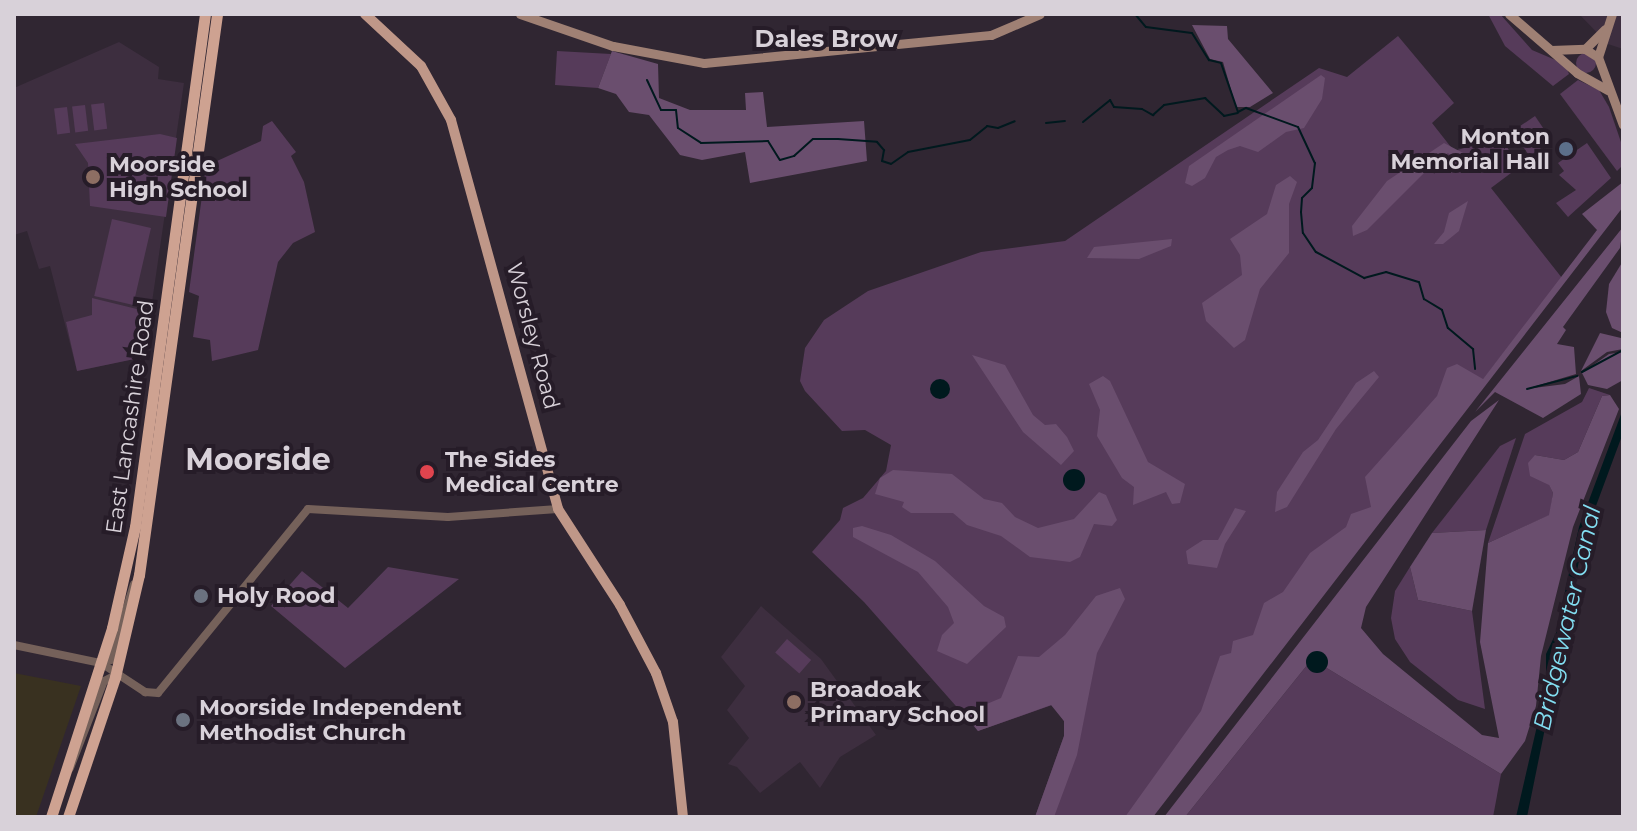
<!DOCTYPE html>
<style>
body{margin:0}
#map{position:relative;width:1637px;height:831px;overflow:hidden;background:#302632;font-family:Montserrat,sans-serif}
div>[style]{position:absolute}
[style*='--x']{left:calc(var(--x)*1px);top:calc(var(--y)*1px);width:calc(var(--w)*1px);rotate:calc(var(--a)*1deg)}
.built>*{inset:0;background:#3d2e3f}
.industrial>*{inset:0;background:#393120}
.green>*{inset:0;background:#563b5a;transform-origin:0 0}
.round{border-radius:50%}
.forest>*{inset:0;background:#6a4e6e}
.water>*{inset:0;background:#00191e}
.stream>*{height:2px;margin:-1px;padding:0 1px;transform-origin:1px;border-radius:1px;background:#00191e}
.tertiary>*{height:8px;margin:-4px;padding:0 4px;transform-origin:4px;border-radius:4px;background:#75615a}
.secondary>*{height:9px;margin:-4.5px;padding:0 4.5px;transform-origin:4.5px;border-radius:4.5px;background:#9f8074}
.primary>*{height:10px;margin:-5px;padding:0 5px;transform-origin:5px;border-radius:5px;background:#bf9788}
.trunk>*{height:11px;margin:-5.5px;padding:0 5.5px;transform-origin:5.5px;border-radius:5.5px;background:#cea291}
.dots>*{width:22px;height:22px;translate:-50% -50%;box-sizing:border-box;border:4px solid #261c28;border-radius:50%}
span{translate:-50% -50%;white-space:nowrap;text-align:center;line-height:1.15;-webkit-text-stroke:8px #261c28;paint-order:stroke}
.poi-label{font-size:22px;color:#d8d1d9;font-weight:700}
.right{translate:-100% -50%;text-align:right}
.left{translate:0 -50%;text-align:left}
.street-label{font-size:22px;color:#d8d1d9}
.neighbourhood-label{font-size:24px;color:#d8d1d9;font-weight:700}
.water-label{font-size:24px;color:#82def1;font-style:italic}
.district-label{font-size:30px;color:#d8d1d9;font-weight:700}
.frame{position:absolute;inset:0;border:16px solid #d8d1d9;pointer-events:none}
</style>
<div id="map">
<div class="built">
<div style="clip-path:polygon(1579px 14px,1623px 14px,1623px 49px,1608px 44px)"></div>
<div style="clip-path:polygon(119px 42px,159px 67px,158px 79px,184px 83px,144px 357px,77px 371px,50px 266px,39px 269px,27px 231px,14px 235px,14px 88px)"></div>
<div style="clip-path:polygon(761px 606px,821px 659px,876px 735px,840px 757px,820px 788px,800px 762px,760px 793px,737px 767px,728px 764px,749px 738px,727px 710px,745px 686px,721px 657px)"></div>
</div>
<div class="industrial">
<div style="clip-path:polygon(14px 673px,81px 686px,36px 817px,14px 817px)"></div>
</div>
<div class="green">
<div style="clip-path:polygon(1488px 14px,1500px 14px,1532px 50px,1565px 64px,1569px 74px,1553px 86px,1505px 46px)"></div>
<div style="clip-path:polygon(1398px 36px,1454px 103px,1432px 123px,1454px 151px,1501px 137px,1519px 167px,1491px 188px,1562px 278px,1142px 817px,1035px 817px,1064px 736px,1064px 721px,1052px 705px,978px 731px,864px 602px,812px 552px,840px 520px,843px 508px,863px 498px,886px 471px,891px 445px,865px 430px,842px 431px,805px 391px,800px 381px,805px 348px,824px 320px,868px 291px,981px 252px,1065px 241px,1319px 68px,1347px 77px)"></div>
<div style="clip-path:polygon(557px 51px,611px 54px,598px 88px,555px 85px)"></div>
<div class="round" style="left:1576px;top:53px;width:20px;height:20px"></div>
<div style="clip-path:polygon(1578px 80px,1599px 90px,1609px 107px,1623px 148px,1623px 165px,1617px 171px,1560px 94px)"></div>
<div style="left:104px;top:103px;width:26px;height:13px;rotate:83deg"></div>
<div style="left:85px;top:105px;width:26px;height:13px;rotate:83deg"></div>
<div style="left:67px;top:107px;width:26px;height:13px;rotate:83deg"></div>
<div style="left:1535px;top:116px;width:30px;height:27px;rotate:56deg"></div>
<div style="clip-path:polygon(272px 121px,296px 152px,291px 156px,304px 182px,315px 232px,293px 243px,278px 262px,258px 350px,212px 361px,210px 340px,193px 337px,199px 296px,189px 292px,206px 166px,261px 141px,263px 126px)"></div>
<div style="clip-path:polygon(160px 134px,177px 138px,166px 217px,90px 206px,88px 163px,75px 144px)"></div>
<div style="clip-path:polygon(1587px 143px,1611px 178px,1568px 217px,1556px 203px,1576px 190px,1559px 175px,1564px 171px,1558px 163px)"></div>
<div style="left:112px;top:219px;width:40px;height:79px;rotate:13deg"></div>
<div style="clip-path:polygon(92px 298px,149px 312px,144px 357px,77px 371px,66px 322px,92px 315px)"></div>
<div style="clip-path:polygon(1589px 388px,1610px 395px,1602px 396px,1578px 452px,1564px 460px,1535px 455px,1553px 493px,1550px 515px,1488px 543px,1525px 434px,1582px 402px)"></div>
<div style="clip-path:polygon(1516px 438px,1486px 530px,1432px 533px,1500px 446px)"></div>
<div style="clip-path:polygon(388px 567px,459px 579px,345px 668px,271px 606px,302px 571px,348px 608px)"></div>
<div style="clip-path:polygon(1410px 567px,1418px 600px,1472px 611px,1485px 709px,1458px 700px,1410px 662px,1395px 639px,1391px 618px,1395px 591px)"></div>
<div style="left:787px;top:639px;width:32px;height:18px;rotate:41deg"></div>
<div style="clip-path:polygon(1312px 659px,1501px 774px,1493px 817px,1185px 817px)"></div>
</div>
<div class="forest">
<div style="clip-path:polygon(1192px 25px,1227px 26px,1228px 39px,1273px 93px,1250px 107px,1236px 107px,1223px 62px,1210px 59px)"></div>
<div style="clip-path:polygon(612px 51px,658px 64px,659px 98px,690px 110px,746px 110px,745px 93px,763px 92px,767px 127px,864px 121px,867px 161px,750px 183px,745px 152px,702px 160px,680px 155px,649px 115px,629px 112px,616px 94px,598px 88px)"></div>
<div style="clip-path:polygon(1321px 75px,1325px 78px,1322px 99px,1304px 128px,1286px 132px,1258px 152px,1240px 146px,1228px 150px,1216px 157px,1205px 178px,1192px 186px,1185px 183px,1189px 166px)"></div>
<div style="clip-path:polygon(1444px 143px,1465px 154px,1456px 160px,1448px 153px,1436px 161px,1367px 230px,1353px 236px,1352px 226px,1387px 181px)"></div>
<div style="clip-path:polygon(1290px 176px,1297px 182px,1289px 204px,1289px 253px,1260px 289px,1245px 340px,1234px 348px,1206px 321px,1202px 303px,1242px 275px,1240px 255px,1230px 239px,1267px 214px,1276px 185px)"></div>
<div style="clip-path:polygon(1623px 182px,1623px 207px,1153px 817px,1125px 817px,1201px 711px,1220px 656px,1231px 653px,1233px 641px,1253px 635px,1264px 603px,1283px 592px,1310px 553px,1346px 527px,1351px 514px,1371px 507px,1365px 477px,1437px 396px,1447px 368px,1457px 364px,1483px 379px,1597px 230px,1582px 214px)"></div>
<div style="clip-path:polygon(1468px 201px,1459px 231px,1443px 244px,1434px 244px,1444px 232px,1449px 213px)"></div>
<div style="clip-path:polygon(1623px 227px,1620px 248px,1563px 327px,1566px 330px,1557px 344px,1574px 347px,1576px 374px,1526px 389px,1565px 384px,1579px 376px,1581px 394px,1543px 418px,1495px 392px,1475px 412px)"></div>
<div style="clip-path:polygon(1172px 239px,1171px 246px,1139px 259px,1087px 258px,1094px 247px)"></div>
<div style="clip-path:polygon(1623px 261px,1623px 333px,1612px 328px,1606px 312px,1609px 284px)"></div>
<div style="clip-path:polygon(1600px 333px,1621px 338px,1623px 349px,1607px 352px,1581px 371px)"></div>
<div style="clip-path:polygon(1623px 352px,1623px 380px,1607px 389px,1588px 385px,1582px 373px,1609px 354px)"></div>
<div style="clip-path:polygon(972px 355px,1005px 365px,1033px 415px,1045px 425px,1056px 424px,1067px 437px,1074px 451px,1061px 465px,1023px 432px)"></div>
<div style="clip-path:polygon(1374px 371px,1379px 377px,1336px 429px,1287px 507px,1275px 512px,1277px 492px,1303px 452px,1318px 440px,1356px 383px)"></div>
<div style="clip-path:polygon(1103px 376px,1110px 381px,1148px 462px,1185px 484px,1180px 503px,1172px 504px,1166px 492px,1133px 505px,1134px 487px,1122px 478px,1097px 436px,1100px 410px,1089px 384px)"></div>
<div style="clip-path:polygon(1610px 395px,1619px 409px,1573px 527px,1541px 656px,1536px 706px,1525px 741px,1501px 774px,1312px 659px,1185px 817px,1164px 817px,1471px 421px,1499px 400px,1366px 607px,1361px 628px,1383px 654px,1482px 735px,1499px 738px,1480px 642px,1488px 543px,1549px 515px,1553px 493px,1549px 485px,1530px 476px,1528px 463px,1535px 455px,1564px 460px,1578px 452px,1602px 396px)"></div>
<div style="clip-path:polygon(893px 470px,952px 474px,984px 499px,1002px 503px,1015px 517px,1038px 528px,1074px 519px,1099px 492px,1106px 495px,1117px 520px,1112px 526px,1094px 524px,1080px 557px,1070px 562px,1030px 557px,1001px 536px,967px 525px,953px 513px,911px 513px,902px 507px,904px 502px,875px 494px,880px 478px)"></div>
<div style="clip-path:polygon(1235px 508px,1246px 511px,1225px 544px,1217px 568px,1188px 564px,1186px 551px,1203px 540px,1218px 540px)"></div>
<div style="clip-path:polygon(862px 526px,891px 535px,935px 561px,984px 606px,1004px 617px,1006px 627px,967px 664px,937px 651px,942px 635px,954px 623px,948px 607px,918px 572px,853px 537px,853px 528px)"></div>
<div style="clip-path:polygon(1486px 530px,1472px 611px,1418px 600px,1410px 567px,1432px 533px)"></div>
<div style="clip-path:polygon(1120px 588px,1125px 599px,1097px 653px,1077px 755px,1054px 817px,1035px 817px,1064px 736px,1064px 721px,1051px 705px,978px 731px,968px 718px,970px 711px,1001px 698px,1018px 656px,1039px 657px,1065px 635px,1096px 596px)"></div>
</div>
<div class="water">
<div class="round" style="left:930px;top:379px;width:20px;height:20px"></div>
<div style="clip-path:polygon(1623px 409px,1623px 433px,1583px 541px,1527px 817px,1516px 817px,1546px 687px,1546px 654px,1556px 633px,1579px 527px)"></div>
<div class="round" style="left:1063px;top:469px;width:22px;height:22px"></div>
<div class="round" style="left:1306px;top:651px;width:22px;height:22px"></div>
</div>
<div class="stream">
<div style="--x:1135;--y:14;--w:17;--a:50"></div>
<div style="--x:1146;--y:27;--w:46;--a:7.4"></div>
<div style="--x:1192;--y:33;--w:32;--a:58"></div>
<div style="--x:1209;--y:60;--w:12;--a:14"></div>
<div style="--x:1221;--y:63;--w:52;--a:70.9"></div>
<div style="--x:1238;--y:112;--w:9;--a:-27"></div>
<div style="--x:1246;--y:108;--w:55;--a:20.1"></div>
<div style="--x:1298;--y:127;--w:40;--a:65"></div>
<div style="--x:1315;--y:163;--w:25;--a:97"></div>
<div style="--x:1312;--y:188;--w:14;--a:135"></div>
<div style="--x:1302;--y:198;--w:14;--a:94"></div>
<div style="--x:1301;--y:212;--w:21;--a:85"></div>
<div style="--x:1303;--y:233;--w:23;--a:56"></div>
<div style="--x:1316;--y:252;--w:55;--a:28.4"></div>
<div style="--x:1364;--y:278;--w:23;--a:-15"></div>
<div style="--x:1386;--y:272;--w:34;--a:17"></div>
<div style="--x:1419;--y:282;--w:18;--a:74"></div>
<div style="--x:1424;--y:299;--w:21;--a:31"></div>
<div style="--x:1442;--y:310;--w:19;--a:72"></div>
<div style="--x:1448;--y:328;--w:33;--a:40"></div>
<div style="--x:1473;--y:349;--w:20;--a:84"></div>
<div style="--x:647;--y:80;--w:33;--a:65"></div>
<div style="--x:661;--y:110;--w:15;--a:0"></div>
<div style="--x:676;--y:110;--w:18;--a:84"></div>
<div style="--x:678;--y:128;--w:27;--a:33"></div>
<div style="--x:701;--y:143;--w:67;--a:-1.7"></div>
<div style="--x:768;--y:141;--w:22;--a:58"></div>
<div style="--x:780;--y:160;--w:15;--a:-16"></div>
<div style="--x:794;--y:156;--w:25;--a:-42"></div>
<div style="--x:813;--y:139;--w:25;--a:0"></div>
<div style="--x:838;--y:139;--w:39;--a:4"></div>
<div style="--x:877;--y:142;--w:11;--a:49"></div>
<div style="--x:884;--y:150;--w:11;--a:100"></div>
<div style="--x:882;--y:161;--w:9;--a:18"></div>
<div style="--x:891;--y:164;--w:21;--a:-35"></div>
<div style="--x:908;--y:152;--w:63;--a:-11"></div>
<div style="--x:970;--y:140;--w:22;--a:-39"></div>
<div style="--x:987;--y:126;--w:11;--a:10"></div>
<div style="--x:998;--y:128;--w:18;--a:-22"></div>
<div style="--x:1083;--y:122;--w:35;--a:-39"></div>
<div style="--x:1110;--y:100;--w:8;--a:60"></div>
<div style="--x:1114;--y:107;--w:28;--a:4"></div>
<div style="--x:1142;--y:109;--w:13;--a:29"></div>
<div style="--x:1153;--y:115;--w:15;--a:-42"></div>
<div style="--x:1164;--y:105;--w:42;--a:-9.7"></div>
<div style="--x:1205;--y:98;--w:26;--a:43"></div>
<div style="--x:1224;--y:116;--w:14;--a:-12"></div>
<div style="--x:1046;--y:123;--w:19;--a:-6"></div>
<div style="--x:1582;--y:372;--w:47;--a:-28.2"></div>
<div style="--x:1527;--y:389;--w:52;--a:-14.6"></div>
</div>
<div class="tertiary">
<div style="--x:14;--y:645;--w:89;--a:11.7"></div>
<div style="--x:101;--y:663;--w:53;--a:33.4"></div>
<div style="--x:145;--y:692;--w:13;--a:4"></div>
<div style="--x:158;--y:693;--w:237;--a:-50.8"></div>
<div style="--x:308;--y:509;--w:140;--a:3.3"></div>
<div style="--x:448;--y:517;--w:110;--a:-4.2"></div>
<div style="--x:101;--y:663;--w:10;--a:-17"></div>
<div style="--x:111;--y:660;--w:79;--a:-73.2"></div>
<div style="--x:70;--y:768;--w:93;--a:-68.7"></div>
<div style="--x:104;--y:681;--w:11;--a:-27"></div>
</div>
<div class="secondary">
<div style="--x:520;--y:14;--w:98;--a:19"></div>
<div style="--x:613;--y:46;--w:93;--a:10.6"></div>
<div style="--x:704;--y:63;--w:288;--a:-5.6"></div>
<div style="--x:991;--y:35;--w:53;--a:-23.2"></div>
<div style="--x:1509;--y:14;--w:90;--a:40.9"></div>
<div style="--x:1577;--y:73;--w:35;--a:29"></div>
<div style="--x:1585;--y:49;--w:15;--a:32"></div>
<div style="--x:1598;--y:57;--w:72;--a:69.8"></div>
<div style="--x:1551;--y:50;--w:34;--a:-2"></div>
<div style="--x:1585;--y:49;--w:28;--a:-45"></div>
<div style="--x:1598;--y:57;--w:45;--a:-72"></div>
</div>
<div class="primary">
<div style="--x:365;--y:14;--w:76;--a:42.9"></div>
<div style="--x:421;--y:66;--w:62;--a:60.9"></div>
<div style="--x:451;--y:120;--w:403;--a:74.6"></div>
<div style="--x:558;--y:509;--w:114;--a:57.1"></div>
<div style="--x:620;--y:605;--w:77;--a:62.1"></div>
<div style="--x:656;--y:673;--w:52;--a:70.9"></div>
<div style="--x:673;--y:722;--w:96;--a:84"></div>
</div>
<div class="trunk">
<div style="--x:51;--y:817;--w:199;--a:-72.1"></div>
<div style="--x:112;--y:628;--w:104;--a:-77.2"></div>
<div style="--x:135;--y:527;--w:518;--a:-82.23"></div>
<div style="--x:68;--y:817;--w:148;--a:-71.4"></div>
<div style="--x:115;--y:677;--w:105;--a:-76.8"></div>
<div style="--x:139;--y:575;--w:566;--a:-82.08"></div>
</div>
<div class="dots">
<div style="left:1566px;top:149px;background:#5c6f8a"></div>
<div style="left:93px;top:177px;background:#8d6e63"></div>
<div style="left:427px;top:472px;background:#e0444e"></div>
<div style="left:201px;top:596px;background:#6b7280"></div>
<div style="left:794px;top:702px;background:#8d6e63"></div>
<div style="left:183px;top:720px;background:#6b7280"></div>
</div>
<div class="poi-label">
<span class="right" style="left:1550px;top:149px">Monton<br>Memorial Hall</span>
<span class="left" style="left:109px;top:177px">Moorside<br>High School</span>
<span class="left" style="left:445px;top:472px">The Sides<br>Medical Centre</span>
<span class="left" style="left:217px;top:596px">Holy Rood</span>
<span class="left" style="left:810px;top:702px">Broadoak<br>Primary School</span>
<span class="left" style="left:199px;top:720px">Moorside Independent<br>Methodist Church</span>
</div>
<div class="street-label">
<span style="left:533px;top:336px;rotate:75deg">Worsley Road</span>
<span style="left:130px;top:417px;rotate:-82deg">East Lancashire Road</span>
</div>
<div class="neighbourhood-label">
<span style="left:826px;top:39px">Dales Brow</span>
</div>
<div class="water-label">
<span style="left:1567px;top:618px;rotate:-77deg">Bridgewater Canal</span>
</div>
<div class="district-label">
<span style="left:258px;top:460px">Moorside</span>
</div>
<div class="frame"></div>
</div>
